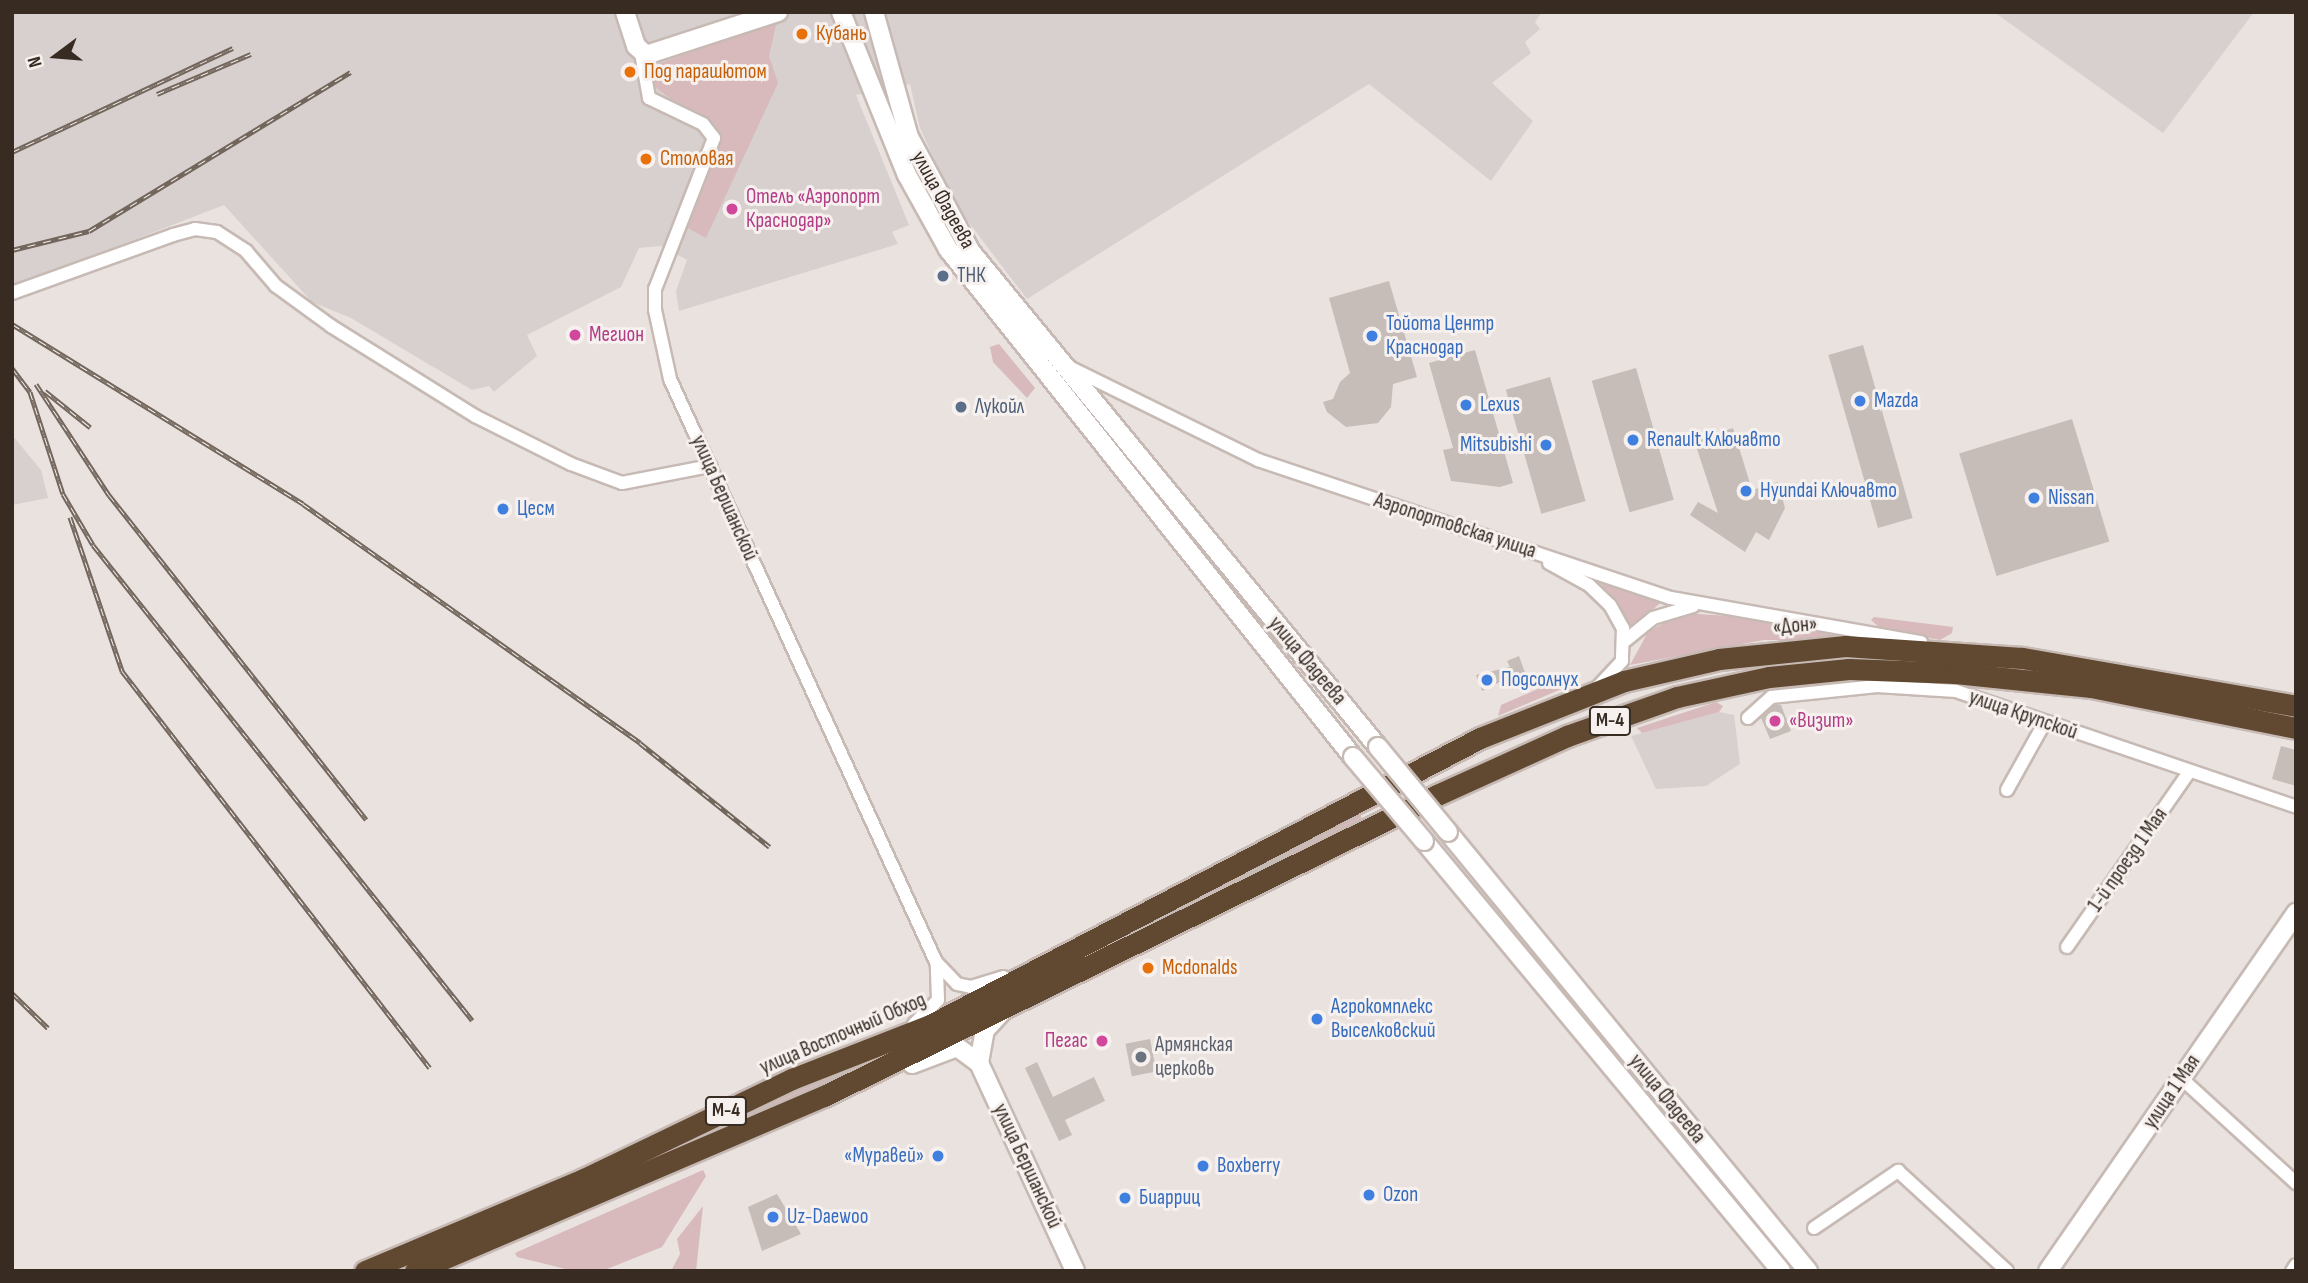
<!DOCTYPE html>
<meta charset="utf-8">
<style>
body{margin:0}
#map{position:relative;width:2308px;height:1283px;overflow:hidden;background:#e9e2df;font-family:"Sofia Sans Condensed",sans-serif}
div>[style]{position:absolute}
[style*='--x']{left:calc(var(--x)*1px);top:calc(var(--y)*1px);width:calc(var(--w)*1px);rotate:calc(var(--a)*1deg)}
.built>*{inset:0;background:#d8d0ce}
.green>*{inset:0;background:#d8babc}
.building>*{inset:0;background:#c6bdb8;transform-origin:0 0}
.roads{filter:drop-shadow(2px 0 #c7bab4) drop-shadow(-2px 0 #c7bab4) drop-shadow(0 2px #c7bab4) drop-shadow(0 -2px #c7bab4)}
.street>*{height:12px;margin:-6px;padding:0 6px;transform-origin:6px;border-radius:6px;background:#fff}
.secondary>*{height:18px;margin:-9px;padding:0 9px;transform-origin:9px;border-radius:9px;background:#fff}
.highway>*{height:21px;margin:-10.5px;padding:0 10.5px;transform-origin:10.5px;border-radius:10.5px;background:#604831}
.rail>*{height:5px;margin-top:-2.5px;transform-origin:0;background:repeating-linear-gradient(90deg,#f6f1ef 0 8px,#73665c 0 16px);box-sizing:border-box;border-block:2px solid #73665c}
.bridges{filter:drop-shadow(2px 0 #c7bab4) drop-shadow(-2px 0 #c7bab4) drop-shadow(0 2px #c7bab4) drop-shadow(0 -2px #c7bab4)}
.secondary-bridge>*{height:18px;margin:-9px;padding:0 9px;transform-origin:9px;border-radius:9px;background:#fff}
.dots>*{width:19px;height:19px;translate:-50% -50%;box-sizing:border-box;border:4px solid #f6f1ef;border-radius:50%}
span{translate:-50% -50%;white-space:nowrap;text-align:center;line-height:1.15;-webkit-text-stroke:6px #f6f1ef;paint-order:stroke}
.shield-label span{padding:2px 5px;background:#f6f1ef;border:2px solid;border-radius:5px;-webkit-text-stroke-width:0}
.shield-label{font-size:19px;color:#372b22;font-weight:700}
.food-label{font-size:21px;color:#c56008}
.left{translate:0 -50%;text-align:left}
.hotel-label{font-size:21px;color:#b23c85}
.right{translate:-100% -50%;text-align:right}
.street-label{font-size:21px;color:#372b22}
.service-label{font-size:21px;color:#4e5e75}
.shop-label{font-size:21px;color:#366cbe}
.worship-label{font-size:21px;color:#5b616d}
.frame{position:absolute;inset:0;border:14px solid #372b22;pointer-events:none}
.north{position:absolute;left:21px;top:21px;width:70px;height:70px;-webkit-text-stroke:5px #f6f1ef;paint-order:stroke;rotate:254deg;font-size:19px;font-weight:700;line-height:28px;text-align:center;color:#372b22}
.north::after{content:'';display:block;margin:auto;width:24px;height:32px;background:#372b22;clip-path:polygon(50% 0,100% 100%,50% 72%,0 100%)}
</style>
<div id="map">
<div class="built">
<div style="clip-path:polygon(12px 12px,1542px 12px,1535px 22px,1540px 29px,1525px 42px,1531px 53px,1492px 83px,1533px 121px,1491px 181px,1369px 84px,1027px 299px,954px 203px,920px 128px,910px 84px,856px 95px,909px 225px,892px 232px,898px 244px,679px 311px,676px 291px,687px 260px,661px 246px,639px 248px,621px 287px,527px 335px,537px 356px,494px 392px,489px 386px,472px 390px,351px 318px,312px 302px,224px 205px,12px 287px)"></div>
<div style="clip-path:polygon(1994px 12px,2254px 12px,2163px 133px)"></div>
<div style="clip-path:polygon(12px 435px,41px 470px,48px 498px,12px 505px)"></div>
<div style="clip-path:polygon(1719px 712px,1734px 715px,1740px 764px,1706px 786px,1656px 789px,1631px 736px)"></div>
</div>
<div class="green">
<div style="clip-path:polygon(777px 21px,769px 56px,778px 83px,706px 238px,686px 227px,717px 147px,716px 132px,710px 119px,688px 112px,651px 84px,647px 68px)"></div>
<div style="clip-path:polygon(999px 344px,1035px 388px,1027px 398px,993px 362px,990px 347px)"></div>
<div style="clip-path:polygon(1598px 579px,1665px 599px,1630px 629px)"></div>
<div style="clip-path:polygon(1682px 613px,1729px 616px,1878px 640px,1764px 640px,1630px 665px,1648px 632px)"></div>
<div style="clip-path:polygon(1874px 617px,1953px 627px,1952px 633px,1940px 640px,1881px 629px,1871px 620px)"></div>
<div style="clip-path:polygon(1556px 681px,1566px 687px,1498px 716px,1501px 705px)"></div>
<div style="clip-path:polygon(1716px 702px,1723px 706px,1719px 712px,1642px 733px,1637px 728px)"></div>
<div style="clip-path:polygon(1359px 812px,1363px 821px,930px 1034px,674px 1154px,670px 1150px,671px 1145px)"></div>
<div style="clip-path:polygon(703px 1170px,706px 1176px,662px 1247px,602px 1271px,574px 1271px,517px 1257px,515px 1253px)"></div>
<div style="clip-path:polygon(703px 1206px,696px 1271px,671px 1271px,680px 1254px,677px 1239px)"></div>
</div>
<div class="building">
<div style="clip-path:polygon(1389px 281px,1417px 377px,1393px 384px,1391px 407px,1378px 423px,1346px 427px,1327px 412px,1323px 402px,1333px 399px,1340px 382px,1350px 373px,1329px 298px)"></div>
<div style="left:1863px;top:345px;width:180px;height:36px;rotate:74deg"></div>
<div style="clip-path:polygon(1475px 350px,1513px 483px,1500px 487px,1451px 481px,1443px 450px,1453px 448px,1429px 363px)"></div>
<div style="left:1636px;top:368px;width:137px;height:46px;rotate:74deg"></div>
<div style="left:1550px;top:377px;width:129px;height:46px;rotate:74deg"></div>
<div style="left:2072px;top:419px;width:128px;height:118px;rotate:73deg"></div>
<div style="clip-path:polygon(1733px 428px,1752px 490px,1778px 482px,1785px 508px,1769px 540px,1756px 532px,1745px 552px,1690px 515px,1698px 502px,1718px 513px,1694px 440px)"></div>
<div style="clip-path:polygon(1519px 656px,1527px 678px,1515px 682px,1512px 676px,1482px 691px,1476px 675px,1510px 667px,1507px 661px)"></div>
<div style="clip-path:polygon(1775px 705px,1781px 705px,1791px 731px,1770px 739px,1761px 718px)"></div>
<div style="clip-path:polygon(2281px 746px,2296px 750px,2296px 786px,2272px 779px)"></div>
<div style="left:1150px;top:1039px;width:33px;height:25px;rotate:79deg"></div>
<div style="clip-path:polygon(1037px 1062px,1053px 1097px,1094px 1077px,1105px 1101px,1065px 1120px,1072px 1135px,1059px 1141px,1025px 1068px)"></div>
<div style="clip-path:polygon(777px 1194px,801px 1234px,762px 1251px,748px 1207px)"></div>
</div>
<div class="roads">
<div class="street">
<div style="--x:641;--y:53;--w:46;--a:79.9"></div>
<div style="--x:649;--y:98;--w:60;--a:25.7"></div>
<div style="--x:703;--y:124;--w:18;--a:52"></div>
<div style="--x:714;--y:138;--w:162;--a:111.3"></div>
<div style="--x:655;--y:289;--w:21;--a:90"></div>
<div style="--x:655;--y:310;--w:71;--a:77.7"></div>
<div style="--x:670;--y:379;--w:641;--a:65.47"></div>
<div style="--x:936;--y:962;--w:30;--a:46"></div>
<div style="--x:957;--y:984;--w:14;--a:12"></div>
<div style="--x:971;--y:987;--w:34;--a:-17"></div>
<div style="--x:12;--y:293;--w:171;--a:-19.8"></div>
<div style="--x:173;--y:235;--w:23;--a:-15"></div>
<div style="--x:195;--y:229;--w:22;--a:8"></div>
<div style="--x:217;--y:232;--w:35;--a:33"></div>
<div style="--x:246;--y:251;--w:46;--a:49.4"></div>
<div style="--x:276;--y:286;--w:68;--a:36"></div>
<div style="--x:331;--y:326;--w:170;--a:32"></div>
<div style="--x:475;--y:416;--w:107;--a:26.6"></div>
<div style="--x:571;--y:464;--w:54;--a:20.4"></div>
<div style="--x:622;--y:483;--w:90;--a:-10.9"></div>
<div style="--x:1067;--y:366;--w:213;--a:26.2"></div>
<div style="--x:1258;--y:460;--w:435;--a:18.5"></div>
<div style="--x:1671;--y:598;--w:254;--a:10"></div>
<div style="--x:1549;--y:563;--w:46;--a:28.8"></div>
<div style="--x:1589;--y:585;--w:29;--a:44"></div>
<div style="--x:1610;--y:605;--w:26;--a:61"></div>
<div style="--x:1623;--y:628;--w:33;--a:92"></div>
<div style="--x:1622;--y:661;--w:35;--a:133"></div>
<div style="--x:1626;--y:640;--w:35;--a:-39"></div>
<div style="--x:1653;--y:618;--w:42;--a:-16.7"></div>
<div style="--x:1748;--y:718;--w:31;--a:-42"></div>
<div style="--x:1771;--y:697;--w:107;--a:-5.9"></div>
<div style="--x:1877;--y:686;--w:79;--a:3.6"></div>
<div style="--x:1956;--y:691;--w:359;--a:18.8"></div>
<div style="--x:2007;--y:790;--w:78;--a:-60.8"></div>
<div style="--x:2067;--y:947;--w:213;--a:-55.1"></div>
<div style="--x:914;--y:1024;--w:34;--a:-45"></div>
<div style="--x:938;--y:1000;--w:35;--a:-92"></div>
<div style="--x:2181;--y:1078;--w:156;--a:42.4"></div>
<div style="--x:1814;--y:1228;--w:102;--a:-34.2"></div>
<div style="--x:1898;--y:1171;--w:148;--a:42.5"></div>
<div style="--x:2292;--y:1271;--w:7;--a:-56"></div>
</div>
<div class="secondary">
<div style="--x:625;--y:12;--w:36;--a:72"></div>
<div style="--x:636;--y:46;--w:13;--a:42"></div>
<div style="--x:646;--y:55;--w:139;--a:-18"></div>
<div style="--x:841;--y:12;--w:176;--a:68"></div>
<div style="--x:907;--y:175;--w:85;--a:61"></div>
<div style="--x:948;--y:249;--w:650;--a:51.44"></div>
<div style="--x:874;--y:12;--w:130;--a:74.4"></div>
<div style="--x:909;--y:137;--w:131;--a:61.7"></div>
<div style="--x:971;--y:252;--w:641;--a:50.57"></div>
<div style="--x:1448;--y:832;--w:568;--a:50.65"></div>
<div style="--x:1424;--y:841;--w:559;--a:50.3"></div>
<div style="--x:979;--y:1063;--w:34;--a:-80"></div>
<div style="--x:985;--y:1030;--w:26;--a:-47"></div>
<div style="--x:912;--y:1064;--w:48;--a:-20.7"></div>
<div style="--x:957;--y:1047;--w:27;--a:36"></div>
<div style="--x:979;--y:1063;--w:229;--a:65.2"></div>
<div style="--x:2048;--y:1271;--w:436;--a:-55.3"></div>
</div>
<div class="highway">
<div style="--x:365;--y:1271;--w:238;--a:-22.8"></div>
<div style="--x:584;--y:1179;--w:231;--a:-25.7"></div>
<div style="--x:792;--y:1079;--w:150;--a:-21.4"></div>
<div style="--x:932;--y:1024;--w:618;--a:-27.56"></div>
<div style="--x:1480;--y:738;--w:155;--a:-21.6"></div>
<div style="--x:1624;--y:681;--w:98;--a:-13"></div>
<div style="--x:1719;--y:659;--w:127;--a:-5.9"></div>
<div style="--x:1845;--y:646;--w:177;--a:3.9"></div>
<div style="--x:2022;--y:658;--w:278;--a:9.9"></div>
<div style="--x:415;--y:1271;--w:445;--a:-23.2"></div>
<div style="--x:824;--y:1096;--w:683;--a:-26.15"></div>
<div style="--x:1437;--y:795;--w:143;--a:-24.4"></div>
<div style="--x:1567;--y:736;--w:117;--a:-19.5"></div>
<div style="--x:1677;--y:697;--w:94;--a:-12.3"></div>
<div style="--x:1769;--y:677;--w:80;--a:-5.7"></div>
<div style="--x:1849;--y:669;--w:106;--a:2.2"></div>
<div style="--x:1955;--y:673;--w:137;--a:5.9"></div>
<div style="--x:2091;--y:687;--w:209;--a:11.3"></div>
</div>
</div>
<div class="rail">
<div style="--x:157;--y:94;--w:102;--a:-23.1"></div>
<div style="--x:12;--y:152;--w:244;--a:-25.2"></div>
<div style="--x:12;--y:250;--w:79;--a:-13.9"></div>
<div style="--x:89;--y:231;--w:306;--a:-31.3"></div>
<div style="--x:12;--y:324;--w:342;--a:31.7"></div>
<div style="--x:303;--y:504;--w:413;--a:35.3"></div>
<div style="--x:640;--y:743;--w:166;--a:38.7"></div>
<div style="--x:12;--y:368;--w:30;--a:53"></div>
<div style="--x:30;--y:392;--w:107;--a:72.1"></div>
<div style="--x:63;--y:494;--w:59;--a:59.5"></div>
<div style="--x:93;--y:545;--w:608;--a:51.41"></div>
<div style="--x:36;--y:384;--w:133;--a:56.7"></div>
<div style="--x:109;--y:495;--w:414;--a:51.6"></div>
<div style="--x:45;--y:391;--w:58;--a:38.7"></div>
<div style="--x:70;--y:517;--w:163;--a:71.3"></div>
<div style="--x:122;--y:671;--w:502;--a:52.2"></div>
<div style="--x:12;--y:993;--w:50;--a:44.2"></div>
</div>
<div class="bridges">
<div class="secondary-bridge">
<div style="--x:1378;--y:747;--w:110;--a:50.5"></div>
<div style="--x:1353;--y:757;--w:110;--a:49.8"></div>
</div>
</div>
<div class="dots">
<div style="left:802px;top:34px;background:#e8710a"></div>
<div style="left:630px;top:72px;background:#e8710a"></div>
<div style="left:646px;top:159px;background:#e8710a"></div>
<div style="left:732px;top:209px;background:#d1479c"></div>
<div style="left:943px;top:276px;background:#5c6f8a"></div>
<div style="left:575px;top:335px;background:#d1479c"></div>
<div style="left:1372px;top:336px;background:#3f7fe0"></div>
<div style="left:1860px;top:401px;background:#3f7fe0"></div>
<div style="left:1466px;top:405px;background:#3f7fe0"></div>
<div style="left:961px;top:407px;background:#5c6f8a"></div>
<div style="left:1633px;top:440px;background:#3f7fe0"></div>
<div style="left:1546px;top:445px;background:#3f7fe0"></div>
<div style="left:1746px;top:491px;background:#3f7fe0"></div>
<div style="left:2034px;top:498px;background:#3f7fe0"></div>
<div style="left:503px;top:509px;background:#3f7fe0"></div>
<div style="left:1487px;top:680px;background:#3f7fe0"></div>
<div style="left:1775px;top:721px;background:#d1479c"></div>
<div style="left:1148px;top:968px;background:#e8710a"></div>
<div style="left:1317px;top:1019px;background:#3f7fe0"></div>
<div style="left:1102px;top:1041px;background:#d1479c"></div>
<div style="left:1141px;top:1057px;background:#6b7280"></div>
<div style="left:938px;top:1156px;background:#3f7fe0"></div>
<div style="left:1203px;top:1166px;background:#3f7fe0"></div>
<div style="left:1369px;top:1195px;background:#3f7fe0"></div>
<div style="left:1125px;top:1198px;background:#3f7fe0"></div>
<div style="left:773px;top:1217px;background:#3f7fe0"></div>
</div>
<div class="shield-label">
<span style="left:1610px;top:721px">М-4</span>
<span style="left:726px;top:1111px">М-4</span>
</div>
<div class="food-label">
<span class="left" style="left:816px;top:34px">Кубань</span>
<span class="left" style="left:644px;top:72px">Под парашютом</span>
<span class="left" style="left:660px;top:159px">Столовая</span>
<span class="left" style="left:1162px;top:968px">Mcdonalds</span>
</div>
<div class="hotel-label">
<span class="left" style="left:746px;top:209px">Отель «Аэропорт<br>Краснодар»</span>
<span class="left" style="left:589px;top:335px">Мегион</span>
<span class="left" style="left:1789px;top:721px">«Визит»</span>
<span class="right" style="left:1088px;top:1041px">Пегас</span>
</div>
<div class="street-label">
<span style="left:943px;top:200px;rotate:61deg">улица Фадеева</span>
<span style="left:724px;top:498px;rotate:66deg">улица Бершанской</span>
<span style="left:1455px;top:526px;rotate:18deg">Аэропортовская улица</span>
<span style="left:1795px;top:626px;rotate:-5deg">«Дон»</span>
<span style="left:1307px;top:661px;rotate:50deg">улица Фадеева</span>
<span style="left:2023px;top:715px;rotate:19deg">улица Крупской</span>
<span style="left:2128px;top:860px;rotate:-55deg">1-й проезд 1 Мая</span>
<span style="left:843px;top:1034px;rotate:-23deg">улица Восточный Обход</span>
<span style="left:2172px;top:1092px;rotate:-56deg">улица 1 Мая</span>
<span style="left:1667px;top:1099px;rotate:51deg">улица Фадеева</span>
<span style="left:1027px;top:1166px;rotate:65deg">улица Бершанской</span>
</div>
<div class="service-label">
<span class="left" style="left:957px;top:276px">ТНК</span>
<span class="left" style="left:975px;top:407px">Лукойл</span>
</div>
<div class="shop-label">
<span class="left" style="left:1386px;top:336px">Тойота Центр<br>Краснодар</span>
<span class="left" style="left:1874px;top:401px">Mazda</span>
<span class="left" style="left:1480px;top:405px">Lexus</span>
<span class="left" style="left:1647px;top:440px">Renault Ключавто</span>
<span class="right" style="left:1532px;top:445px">Mitsubishi</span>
<span class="left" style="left:1760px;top:491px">Hyundai Ключавто</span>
<span class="left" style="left:2048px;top:498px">Nissan</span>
<span class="left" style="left:517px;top:509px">Цесм</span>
<span class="left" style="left:1501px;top:680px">Подсолнух</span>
<span class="left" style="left:1331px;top:1019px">Агрокомплекс<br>Выселковский</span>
<span class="right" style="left:924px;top:1156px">«Муравей»</span>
<span class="left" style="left:1217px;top:1166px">Boxberry</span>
<span class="left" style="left:1383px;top:1195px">Ozon</span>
<span class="left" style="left:1139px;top:1198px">Биарриц</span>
<span class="left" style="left:787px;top:1217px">Uz-Daewoo</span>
</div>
<div class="worship-label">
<span class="left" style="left:1155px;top:1057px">Армянская<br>церковь</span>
</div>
<div class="frame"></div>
<div class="north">N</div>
</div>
